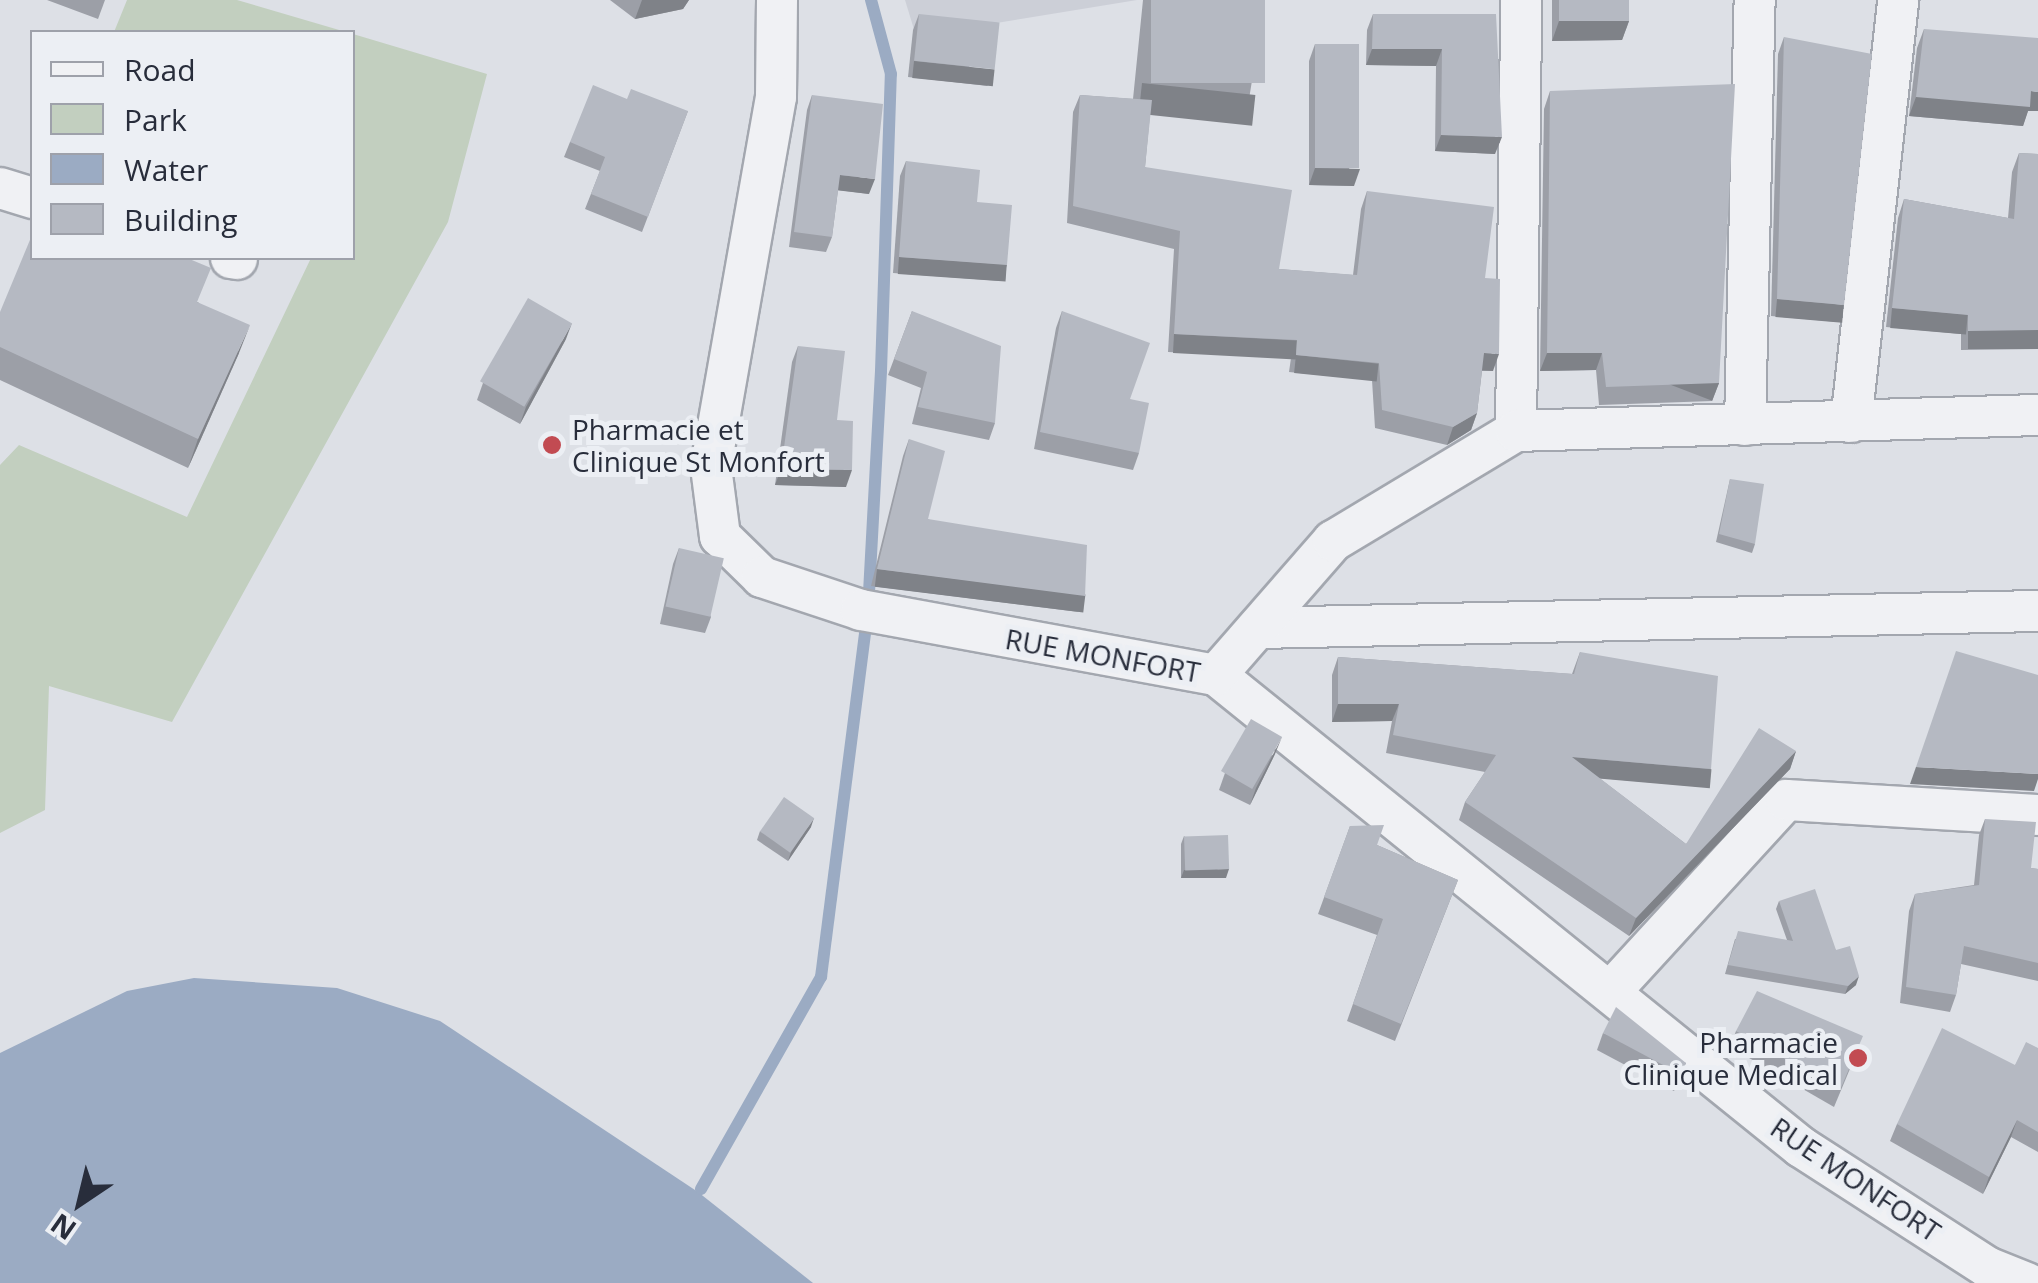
<!DOCTYPE html>
<style>
body{margin:0}
#map{position:relative;width:2038px;height:1283px;overflow:hidden;background:#dde0e6;font-family:"Open Sans",sans-serif}
div>[style]{position:absolute}
[style*='--x']{left:calc(var(--x)*1px);top:calc(var(--y)*1px);width:calc(var(--w)*1px);rotate:calc(var(--a)*1deg)}
.built>*{inset:0;background:#cccfd7}
.green>*{inset:0;background:#c2cfbf}
.water>*{inset:0;background:#9babc3}
.stream>*{height:12px;margin:-6px;padding:0 6px;transform-origin:6px;border-radius:6px;background:#9babc3}
.roads{filter:drop-shadow(2px 0 #a3a7af) drop-shadow(-2px 0 #a3a7af) drop-shadow(0 2px #a3a7af) drop-shadow(0 -2px #a3a7af)}
.minor>*{height:40px;margin:-20px;padding:0 20px;transform-origin:20px;border-radius:20px;background:#f0f1f4}
.wall>*{inset:0;background:#9c9fa7}
.shaded-wall>*{inset:0;background:#7f8288;transform-origin:0 0}
.building>*{inset:0;background:#b5b9c2;transform-origin:0 0}
.dots>*{width:28px;height:28px;translate:-50% -50%;box-sizing:border-box;border:5px solid #eceff4;border-radius:50%}
span{translate:-50% -50%;white-space:nowrap;text-align:center;line-height:1.15;-webkit-text-stroke:10px #eceff4;paint-order:stroke}
.poi-label{font-size:28px;color:#282d3b}
.left{translate:0 -50%;text-align:left}
.right{translate:-100% -50%;text-align:right}
.street-label{font-size:28px;color:#282d3b}
.legend{position:absolute;left:30px;top:30px;width:325px;height:230px;box-sizing:border-box;background:#eceff4;border:2px solid #9ea1aa;margin:0;padding:12px 18px;list-style:none;font-size:30px;color:#282d3b}
.legend li{display:flex;align-items:center;gap:20px;height:50px}
.legend b{width:50px;border:2px solid #9ea1aa}
.north{position:absolute;left:30px;top:1153px;width:100px;height:100px;-webkit-text-stroke:8px #eceff4;paint-order:stroke;rotate:215deg;font-size:28px;font-weight:700;line-height:40px;text-align:center;color:#282d3b}
.north::after{content:'';display:block;margin:auto;width:35px;height:45px;background:#282d3b;clip-path:polygon(50% 0,100% 100%,50% 72%,0 100%)}
</style>
<div id="map">
<div class="built">
<div style="clip-path:polygon(905px 0,1137px 0,916px 36px)"></div>
</div>
<div class="green">
<div style="clip-path:polygon(127px 0,237px 0,346px 32px,114px 32px)"></div>
<div style="clip-path:polygon(353px 34px,487px 74px,448px 222px,172px 722px,49px 686px,45px 810px,0 833px,0 465px,19px 445px,187px 517px,311px 258px,352px 258px)"></div>
</div>
<div class="water">
<div style="clip-path:polygon(194px 978px,337px 988px,440px 1021px,698px 1192px,813px 1283px,0 1283px,0 1053px,127px 991px)"></div>
</div>
<div class="stream">
<div style="--x:701;--y:1189;--w:244;--a:-60.5"></div>
<div style="--x:821;--y:977;--w:369;--a:-82.7"></div>
<div style="--x:868;--y:611;--w:240;--a:-86.9"></div>
<div style="--x:881;--y:371;--w:297;--a:-88.1"></div>
<div style="--x:891;--y:74;--w:77;--a:-105.1"></div>
</div>
<div class="roads">
<div class="minor">
<div style="--x:777;--y:0;--w:97;--a:90.6"></div>
<div style="--x:776;--y:97;--w:376;--a:100"></div>
<div style="--x:711;--y:467;--w:70;--a:82.6"></div>
<div style="--x:720;--y:536;--w:59;--a:44.3"></div>
<div style="--x:762;--y:577;--w:104;--a:18.4"></div>
<div style="--x:861;--y:610;--w:361;--a:10.4"></div>
<div style="--x:1216;--y:675;--w:752;--a:38.9"></div>
<div style="--x:1801;--y:1147;--w:221;--a:32.8"></div>
<div style="--x:1987;--y:1267;--w:43;--a:21.8"></div>
<div style="--x:0;--y:188;--w:34;--a:17"></div>
<div style="--x:231;--y:258;--w:6;--a:9"></div>
<div style="--x:1851;--y:422;--w:425;--a:-83.6"></div>
<div style="--x:1745;--y:425;--w:425;--a:-88.7"></div>
<div style="--x:1516;--y:431;--w:431;--a:-89.3"></div>
<div style="--x:1258;--y:628;--w:780;--a:-1.25"></div>
<div style="--x:1216;--y:675;--w:178;--a:-48.9"></div>
<div style="--x:1333;--y:541;--w:214;--a:-31"></div>
<div style="--x:1516;--y:431;--w:522;--a:-1.76"></div>
<div style="--x:1611;--y:991;--w:259;--a:-47.5"></div>
<div style="--x:1786;--y:800;--w:252;--a:3.4"></div>
</div>
</div>
<div class="wall">
<div style="clip-path:polygon(47px 0,105px 0,98px 19px)"></div>
<div style="clip-path:polygon(610px 0,689px 0,683px 9px,635px 19px)"></div>
<div style="clip-path:polygon(1143px 0,1265px 0,1245px 124px,1150px 114px,1145px 167px,1279px 269px,1353px 275px,1361px 209px,1367px 191px,1485px 278px,1493px 371px,1482px 371px,1477px 413px,1471px 430px,1447px 445px,1375px 428px,1372px 380px,1289px 372px,1291px 358px,1168px 352px,1174px 249px,1067px 223px,1073px 112px,1080px 95px,1133px 99px)"></div>
<div style="clip-path:polygon(1552px 0,1629px 0,1629px 21px,1622px 40px,1552px 41px)"></div>
<div style="clip-path:polygon(919px 14px,988px 86px,908px 77px,913px 30px)"></div>
<div style="clip-path:polygon(1373px 14px,1496px 14px,1495px 154px,1435px 151px,1436px 66px,1366px 65px,1367px 30px)"></div>
<div style="clip-path:polygon(1924px 29px,2028px 111px,2023px 126px,1909px 116px,1917px 48px)"></div>
<div style="clip-path:polygon(1784px 37px,1838px 322px,1771px 316px,1778px 54px)"></div>
<div style="clip-path:polygon(1315px 44px,1354px 186px,1309px 185px,1309px 61px)"></div>
<div style="clip-path:polygon(1550px 91px,1719px 383px,1712px 401px,1599px 405px,1596px 370px,1540px 371px,1544px 109px)"></div>
<div style="clip-path:polygon(812px 95px,869px 194px,838px 190px,832px 237px,826px 252px,789px 247px,807px 110px)"></div>
<div style="clip-path:polygon(688px 111px,642px 232px,585px 209px,600px 171px,564px 157px,570px 142px)"></div>
<div style="clip-path:polygon(2019px 153px,2038px 154px,2038px 349px,1961px 350px,1961px 334px,1886px 327px,1898px 218px,1904px 199px,2008px 218px,2012px 172px)"></div>
<div style="clip-path:polygon(906px 161px,977px 202px,1007px 265px,1001px 281px,893px 273px,900px 176px)"></div>
<div style="clip-path:polygon(198px 302px,239px 353px,188px 468px,0 380px,0 312px)"></div>
<div style="clip-path:polygon(912px 311px,995px 423px,989px 440px,912px 424px,921px 388px,888px 375px)"></div>
<div style="clip-path:polygon(1062px 311px,1130px 399px,1139px 453px,1133px 470px,1034px 449px,1056px 328px)"></div>
<div style="clip-path:polygon(566px 339px,520px 424px,477px 400px,483px 383px)"></div>
<div style="clip-path:polygon(798px 346px,837px 420px,846px 487px,775px 485px,792px 362px)"></div>
<div style="clip-path:polygon(909px 439px,928px 519px,1079px 612px,871px 586px,903px 456px)"></div>
<div style="clip-path:polygon(1730px 479px,1755px 544px,1752px 553px,1716px 542px)"></div>
<div style="clip-path:polygon(679px 548px,711px 617px,705px 633px,660px 624px,673px 564px)"></div>
<div style="clip-path:polygon(1580px 652px,1711px 769px,1704px 787px,1599px 778px,1686px 844px,1796px 751px,1790px 769px,1629px 936px,1459px 820px,1465px 802px,1485px 772px,1386px 753px,1392px 721px,1332px 722px,1332px 675px,1338px 657px,1572px 674px)"></div>
<div style="clip-path:polygon(1275px 754px,1250px 805px,1219px 790px,1225px 773px)"></div>
<div style="clip-path:polygon(1985px 819px,2031px 868px,2038px 869px,2038px 981px,1961px 964px,1956px 995px,1950px 1012px,1900px 1003px,1909px 911px,1915px 894px,1974px 885px,1979px 835px)"></div>
<div style="clip-path:polygon(1350px 826px,1377px 845px,1458px 880px,1395px 1041px,1347px 1021px,1377px 935px,1318px 914px)"></div>
<div style="clip-path:polygon(811px 827px,788px 861px,757px 840px,760px 831px)"></div>
<div style="clip-path:polygon(1184px 836px,1226px 878px,1181px 878px,1181px 844px)"></div>
<div style="clip-path:polygon(1779px 901px,1836px 950px,1856px 985px,1845px 994px,1725px 974px,1735px 939px,1787px 940px,1776px 909px)"></div>
<div style="clip-path:polygon(1736px 1031px,1857px 1052px,1834px 1107px,1730px 1047px)"></div>
<div style="clip-path:polygon(1603px 1033px,1686px 1063px,1674px 1091px,1597px 1050px)"></div>
<div style="clip-path:polygon(2038px 1048px,2038px 1152px,2011px 1137px,1983px 1194px,1890px 1141px,1897px 1124px,2015px 1065px)"></div>
</div>
<div class="shaded-wall">
<div style="clip-path:polygon(642px 0,689px 0,683px 9px,635px 19px)"></div>
<div style="clip-path:polygon(1559px 21px,1629px 21px,1622px 40px,1552px 41px)"></div>
<div style="clip-path:polygon(1372px 49px,1442px 49px,1436px 66px,1366px 65px)"></div>
<div style="left:914px;top:61px;width:81px;height:17px;rotate:6deg"></div>
<div style="left:1142px;top:83px;width:114px;height:31px;rotate:6deg"></div>
<div style="clip-path:polygon(2031px 91px,2038px 92px,2038px 111px,2028px 111px,2023px 126px,1909px 116px,1916px 97px)"></div>
<div style="clip-path:polygon(1441px 135px,1502px 137px,1495px 154px,1435px 151px)"></div>
<div style="clip-path:polygon(1315px 168px,1360px 169px,1354px 186px,1309px 185px)"></div>
<div style="clip-path:polygon(840px 175px,875px 179px,869px 194px,835px 190px)"></div>
<div style="left:899px;top:257px;width:108px;height:17px;rotate:4deg"></div>
<div style="left:1777px;top:299px;width:67px;height:18px;rotate:5deg"></div>
<div style="left:1892px;top:308px;width:76px;height:20px;rotate:5deg"></div>
<div style="clip-path:polygon(572px 323px,566px 339px,520px 424px,526px 407px)"></div>
<div style="clip-path:polygon(250px 325px,239px 353px,188px 468px,198px 439px)"></div>
<div style="left:2038px;top:330px;width:19px;height:70px;rotate:90deg"></div>
<div style="left:1174px;top:334px;width:123px;height:19px;rotate:3deg"></div>
<div style="clip-path:polygon(1484px 353px,1499px 354px,1493px 371px,1477px 370px)"></div>
<div style="clip-path:polygon(1547px 353px,1602px 353px,1596px 370px,1540px 371px)"></div>
<div style="left:1296px;top:355px;width:83px;height:18px;rotate:6deg"></div>
<div style="left:1719px;top:383px;width:19px;height:113px;rotate:111deg"></div>
<div style="clip-path:polygon(1477px 413px,1471px 430px,1447px 445px,1453px 427px)"></div>
<div style="clip-path:polygon(781px 469px,852px 470px,846px 487px,775px 485px)"></div>
<div style="left:877px;top:569px;width:210px;height:18px;rotate:7deg"></div>
<div style="clip-path:polygon(1338px 704px,1399px 704px,1392px 721px,1332px 722px)"></div>
<div style="clip-path:polygon(1282px 737px,1275px 754px,1250px 805px,1256px 788px)"></div>
<div style="clip-path:polygon(1796px 751px,1790px 769px,1629px 936px,1636px 918px)"></div>
<div style="left:1572px;top:757px;width:140px;height:19px;rotate:5deg"></div>
<div style="clip-path:polygon(1916px 767px,2038px 774px,2038px 779px,2034px 791px,1910px 784px)"></div>
<div style="clip-path:polygon(814px 818px,811px 827px,788px 861px,791px 852px)"></div>
<div style="clip-path:polygon(1229px 869px,1226px 878px,1181px 878px,1184px 870px)"></div>
<div style="clip-path:polygon(1859px 976px,1856px 985px,1845px 994px,1848px 986px)"></div>
<div style="clip-path:polygon(2017px 1120px,2011px 1137px,1983px 1194px,1989px 1177px)"></div>
</div>
<div class="building">
<div style="left:1151px;top:0;width:114px;height:83px"></div>
<div style="left:1559px;top:0;width:70px;height:21px"></div>
<div style="left:919px;top:14px;width:81px;height:47px;rotate:6deg"></div>
<div style="clip-path:polygon(1373px 14px,1496px 14px,1502px 137px,1441px 135px,1442px 49px,1372px 49px)"></div>
<div style="clip-path:polygon(1924px 29px,2038px 38px,2038px 92px,2031px 91px,2030px 107px,1916px 97px)"></div>
<div style="clip-path:polygon(1784px 37px,1872px 54px,1844px 305px,1777px 299px)"></div>
<div style="left:1315px;top:44px;width:44px;height:124px"></div>
<div style="clip-path:polygon(1735px 84px,1719px 383px,1606px 387px,1602px 353px,1547px 353px,1550px 91px)"></div>
<div style="clip-path:polygon(593px 85px,627px 99px,631px 89px,688px 111px,648px 217px,591px 194px,605px 157px,570px 142px)"></div>
<div style="clip-path:polygon(812px 95px,883px 104px,875px 179px,840px 175px,832px 237px,794px 232px)"></div>
<div style="clip-path:polygon(1080px 95px,1152px 100px,1145px 167px,1292px 190px,1279px 269px,1357px 275px,1367px 191px,1494px 207px,1485px 278px,1500px 279px,1499px 354px,1484px 353px,1477px 413px,1453px 427px,1382px 410px,1379px 363px,1296px 355px,1297px 340px,1174px 334px,1180px 231px,1073px 206px)"></div>
<div style="clip-path:polygon(2019px 153px,2038px 154px,2038px 330px,1968px 331px,1968px 315px,1892px 308px,1904px 199px,2014px 219px)"></div>
<div style="clip-path:polygon(906px 161px,980px 170px,977px 202px,1012px 205px,1007px 265px,899px 257px)"></div>
<div style="clip-path:polygon(32px 235px,32px 258px,187px 258px,211px 268px,197px 302px,250px 325px,198px 439px,0 347px,0 312px)"></div>
<div style="left:528px;top:298px;width:51px;height:96px;rotate:30deg"></div>
<div style="clip-path:polygon(912px 311px,1001px 346px,995px 423px,918px 407px,927px 372px,894px 359px)"></div>
<div style="clip-path:polygon(1062px 311px,1150px 343px,1130px 399px,1149px 403px,1139px 453px,1040px 432px)"></div>
<div style="clip-path:polygon(798px 346px,845px 351px,837px 420px,853px 421px,852px 470px,781px 469px)"></div>
<div style="clip-path:polygon(909px 439px,945px 451px,928px 519px,1087px 545px,1085px 596px,877px 569px)"></div>
<div style="clip-path:polygon(1730px 479px,1764px 484px,1755px 544px,1719px 534px)"></div>
<div style="left:679px;top:548px;width:46px;height:60px;rotate:13deg"></div>
<div style="clip-path:polygon(1956px 651px,2038px 675px,2038px 774px,1916px 767px)"></div>
<div style="clip-path:polygon(1580px 652px,1718px 676px,1711px 769px,1572px 757px,1686px 844px,1759px 728px,1796px 751px,1636px 918px,1465px 802px,1496px 755px,1393px 735px,1399px 704px,1338px 704px,1338px 657px,1574px 674px)"></div>
<div style="left:1251px;top:719px;width:36px;height:60px;rotate:30deg"></div>
<div style="left:784px;top:797px;width:37px;height:42px;rotate:35deg"></div>
<div style="clip-path:polygon(1985px 819px,2036px 822px,2031px 868px,2038px 869px,2038px 963px,1964px 946px,1956px 995px,1906px 987px,1915px 894px,1979px 885px)"></div>
<div style="clip-path:polygon(1384px 825px,1377px 845px,1458px 880px,1401px 1024px,1353px 1004px,1383px 919px,1324px 897px,1350px 826px)"></div>
<div style="left:1228px;top:835px;width:34px;height:44px;rotate:88deg"></div>
<div style="clip-path:polygon(1815px 889px,1836px 950px,1850px 946px,1859px 976px,1848px 986px,1728px 965px,1738px 931px,1793px 941px,1779px 901px)"></div>
<div style="clip-path:polygon(1757px 991px,1863px 1036px,1840px 1090px,1736px 1031px)"></div>
<div style="clip-path:polygon(1616px 1007px,1686px 1063px,1680px 1074px,1603px 1033px)"></div>
<div style="clip-path:polygon(1942px 1028px,2015px 1065px,2026px 1042px,2038px 1048px,2038px 1132px,2017px 1120px,1989px 1177px,1897px 1124px)"></div>
</div>
<div class="dots">
<div style="left:552px;top:445px;background:#c24b52"></div>
<div style="left:1858px;top:1058px;background:#c24b52"></div>
</div>
<div class="poi-label">
<span class="left" style="left:572px;top:445px">Pharmacie et<br>Clinique St Monfort</span>
<span class="right" style="left:1838px;top:1058px">Pharmacie<br>Clinique Medical</span>
</div>
<div class="street-label">
<span style="left:1103px;top:655px;rotate:10deg">RUE MONFORT</span>
<span style="left:1856px;top:1179px;rotate:34deg">RUE MONFORT</span>
</div>
<ul class="legend">
<li><b style="height:12px;background:#f0f1f4"></b>Road</li>
<li><b style="height:28px;background:#c2cfbf"></b>Park</li>
<li><b style="height:28px;background:#9babc3"></b>Water</li>
<li><b style="height:28px;background:#b5b9c2"></b>Building</li>
</ul>
<div class="north">N</div>
</div>
